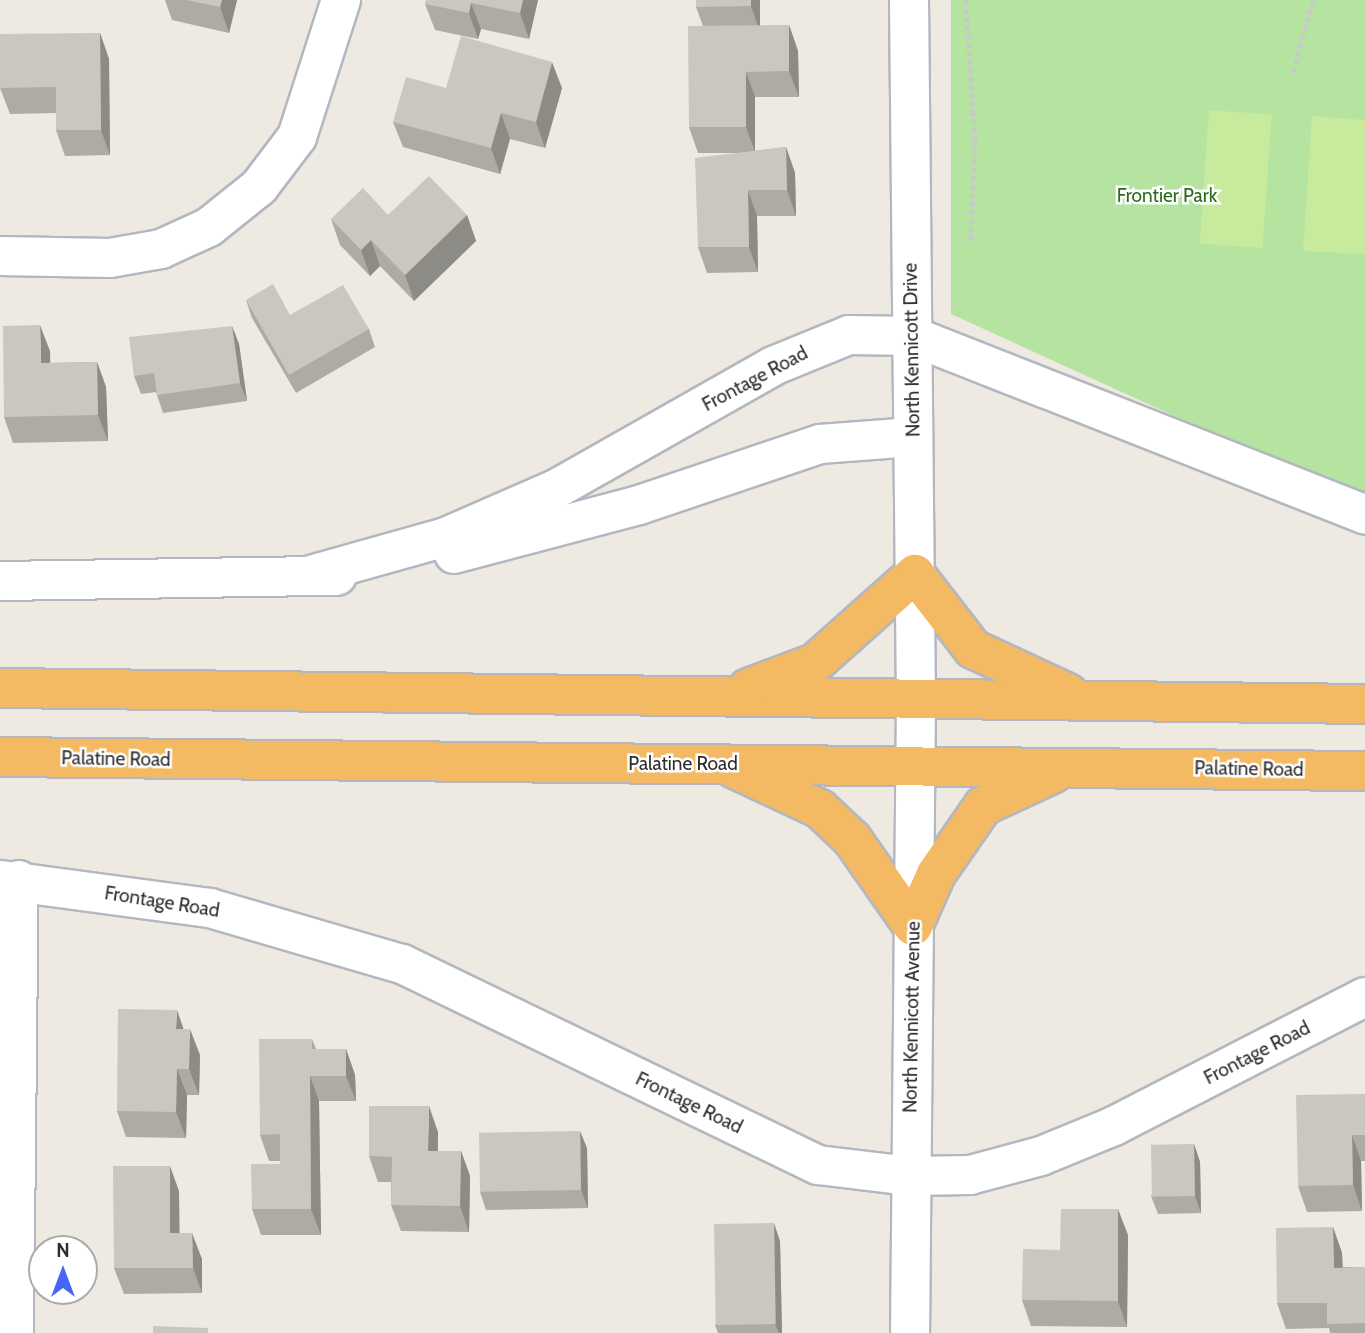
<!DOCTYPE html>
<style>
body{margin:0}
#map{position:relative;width:1365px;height:1333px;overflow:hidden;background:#eee9e1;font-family:Cabin,sans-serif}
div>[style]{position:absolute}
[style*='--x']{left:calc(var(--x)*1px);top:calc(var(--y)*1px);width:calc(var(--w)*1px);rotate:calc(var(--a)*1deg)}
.green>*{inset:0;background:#b5e3a0}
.pitch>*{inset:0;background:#c7ea9c;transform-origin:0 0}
.path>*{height:4.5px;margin-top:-2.25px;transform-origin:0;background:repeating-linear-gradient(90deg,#c9c9c9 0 5px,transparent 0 8.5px)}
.roads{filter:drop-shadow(2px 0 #b4b7c0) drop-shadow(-2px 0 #b4b7c0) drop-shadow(0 2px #b4b7c0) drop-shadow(0 -2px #b4b7c0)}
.minor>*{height:38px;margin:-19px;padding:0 19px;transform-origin:19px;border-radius:19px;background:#fff}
.tertiary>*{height:38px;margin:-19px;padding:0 19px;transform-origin:19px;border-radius:19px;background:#fff}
.trunk>*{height:38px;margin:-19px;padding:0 19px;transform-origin:19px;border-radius:19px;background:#f4ba63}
.wall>*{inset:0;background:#aeaba4}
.shaded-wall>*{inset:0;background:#8d8b86}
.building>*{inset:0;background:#cac7bf;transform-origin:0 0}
span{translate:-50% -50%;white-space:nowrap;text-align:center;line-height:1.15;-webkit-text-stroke:5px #fff;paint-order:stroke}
.park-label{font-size:19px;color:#2c6b1d}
.street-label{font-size:19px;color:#2e2e2e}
.north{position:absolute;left:28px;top:1235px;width:70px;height:70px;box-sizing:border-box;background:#fff;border:2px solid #ababab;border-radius:50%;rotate:0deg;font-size:19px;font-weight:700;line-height:28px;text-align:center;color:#2e2e2e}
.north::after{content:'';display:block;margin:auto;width:24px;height:32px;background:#4765f6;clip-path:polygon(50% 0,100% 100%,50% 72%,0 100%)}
</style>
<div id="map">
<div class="green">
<div style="clip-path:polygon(951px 0,1365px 0,1365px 495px,1238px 445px,951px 314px)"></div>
</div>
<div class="pitch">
<div style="left:1209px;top:110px;width:63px;height:134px;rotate:4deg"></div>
<div style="clip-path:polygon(1312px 116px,1365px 120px,1365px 254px,1303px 251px)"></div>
</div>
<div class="path">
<div style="--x:966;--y:0;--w:142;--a:86.4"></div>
<div style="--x:975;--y:142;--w:99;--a:92.3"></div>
<div style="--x:1293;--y:72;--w:75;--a:-74.5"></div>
</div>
<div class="roads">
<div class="minor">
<div style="--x:0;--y:256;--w:110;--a:1"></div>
<div style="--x:110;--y:258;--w:52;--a:-10"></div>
<div style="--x:161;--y:249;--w:53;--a:-24.6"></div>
<div style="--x:209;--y:227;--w:64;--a:-38.7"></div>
<div style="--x:259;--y:187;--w:63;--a:-52.8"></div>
<div style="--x:297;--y:137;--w:144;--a:-72.2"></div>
<div style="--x:14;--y:1333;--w:453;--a:-89.4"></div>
</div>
<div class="tertiary">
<div style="--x:909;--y:0;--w:700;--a:89.43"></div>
<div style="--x:916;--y:700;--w:633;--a:90.54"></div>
<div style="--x:454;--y:554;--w:191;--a:-14.8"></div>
<div style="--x:639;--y:505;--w:191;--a:-18.6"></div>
<div style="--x:820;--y:444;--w:93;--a:-4.3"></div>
<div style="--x:314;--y:574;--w:137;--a:-15.7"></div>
<div style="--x:446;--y:537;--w:120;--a:-23.6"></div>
<div style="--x:556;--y:489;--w:249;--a:-29.5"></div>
<div style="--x:773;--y:366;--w:82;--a:-22.2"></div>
<div style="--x:849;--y:335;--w:63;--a:0.9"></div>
<div style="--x:912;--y:336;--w:487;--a:21.5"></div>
<div style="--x:0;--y:581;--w:337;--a:-0.9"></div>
<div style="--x:0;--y:880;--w:212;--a:7.6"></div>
<div style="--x:210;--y:908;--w:200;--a:16.3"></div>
<div style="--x:402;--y:964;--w:462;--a:25.8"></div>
<div style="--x:818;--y:1165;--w:93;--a:6.8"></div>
<div style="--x:910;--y:1176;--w:60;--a:-1"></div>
<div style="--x:970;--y:1175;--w:73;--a:-15"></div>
<div style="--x:1041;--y:1156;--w:79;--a:-22.3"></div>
<div style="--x:1114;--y:1126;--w:282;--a:-27.2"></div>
</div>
<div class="trunk">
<div style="--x:0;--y:688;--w:1365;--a:0.67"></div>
<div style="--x:748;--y:688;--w:72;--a:-20.5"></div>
<div style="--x:815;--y:663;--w:134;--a:-41.7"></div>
<div style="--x:915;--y:574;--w:95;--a:52.3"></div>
<div style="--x:973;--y:649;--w:105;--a:24.9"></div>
<div style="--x:0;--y:757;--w:1365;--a:0.59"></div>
<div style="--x:733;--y:768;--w:96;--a:25.2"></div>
<div style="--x:820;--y:809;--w:44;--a:43.2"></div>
<div style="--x:852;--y:839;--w:106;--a:55"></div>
<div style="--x:913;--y:926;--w:57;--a:-66.1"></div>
<div style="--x:936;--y:874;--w:83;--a:-55.3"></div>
<div style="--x:983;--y:806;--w:78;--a:-24.9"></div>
</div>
</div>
<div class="wall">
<div style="clip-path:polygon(165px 0,237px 0,229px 33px,172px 20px)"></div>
<div style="clip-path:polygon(538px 0,529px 39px,481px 29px,478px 39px,435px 30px,425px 4px)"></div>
<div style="clip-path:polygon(696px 0,760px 0,760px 26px,789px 25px,798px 51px,799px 97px,755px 97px,755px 151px,786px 147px,795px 173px,796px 216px,757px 216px,758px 272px,707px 273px,698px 247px,740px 153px,698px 153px,689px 127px,703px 26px,696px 7px)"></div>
<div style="clip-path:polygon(100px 33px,109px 59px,110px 155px,65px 156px,56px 130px,56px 113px,10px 114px,0 88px)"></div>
<div style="clip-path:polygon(446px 88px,562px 88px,545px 148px,510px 139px,500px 174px,403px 147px,393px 122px)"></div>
<div style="clip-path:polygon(388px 215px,467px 215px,476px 241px,414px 301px,380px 266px,370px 276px,340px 245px,331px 219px)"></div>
<div style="clip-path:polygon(246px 300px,290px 315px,369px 329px,375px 347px,296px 393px,252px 318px)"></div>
<div style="clip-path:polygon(232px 326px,239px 344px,247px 401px,163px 413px,156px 392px,141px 394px,134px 376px)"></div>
<div style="clip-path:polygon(50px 351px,50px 363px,97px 362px,106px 387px,108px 441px,13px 443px,4px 417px)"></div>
<div style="clip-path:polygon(184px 1029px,200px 1055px,199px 1095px,187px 1095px,186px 1138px,126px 1137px,117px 1111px)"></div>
<div style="clip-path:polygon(312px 1039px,316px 1049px,346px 1049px,355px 1075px,356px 1101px,319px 1101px,321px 1235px,261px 1235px,252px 1209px,280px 1164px,280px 1161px,269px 1161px,260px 1135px)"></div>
<div style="clip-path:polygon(1365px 1094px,1365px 1161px,1361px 1161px,1362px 1211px,1307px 1212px,1298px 1186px)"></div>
<div style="clip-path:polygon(438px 1132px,438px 1151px,461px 1151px,470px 1176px,469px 1232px,401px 1231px,391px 1205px,391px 1182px,378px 1182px,369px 1156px)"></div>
<div style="clip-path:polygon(1194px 1144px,1200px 1162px,1201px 1213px,1158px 1214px,1151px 1196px)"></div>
<div style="clip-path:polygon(587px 1148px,588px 1208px,486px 1210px,480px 1192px)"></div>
<div style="clip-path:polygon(179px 1191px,179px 1233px,202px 1259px,202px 1293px,124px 1294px,114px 1268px)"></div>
<div style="clip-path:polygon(1333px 1227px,1342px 1253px,1343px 1267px,1365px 1267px,1365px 1333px,1330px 1333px,1329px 1328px,1286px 1329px,1277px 1303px)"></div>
<div style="clip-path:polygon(1128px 1235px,1127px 1327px,1031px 1326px,1022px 1300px,1060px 1250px)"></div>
<div style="clip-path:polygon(780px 1241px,782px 1333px,718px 1333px,715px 1325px)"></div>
</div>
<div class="shaded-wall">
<div style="clip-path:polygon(222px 0,237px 0,229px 33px,220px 7px)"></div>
<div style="clip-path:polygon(523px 0,538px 0,529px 39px,520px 13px)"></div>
<div style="clip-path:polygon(751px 0,760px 0,760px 32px,751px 6px)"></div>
<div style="clip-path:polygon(471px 3px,481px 29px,478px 39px,469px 13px)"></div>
<div style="clip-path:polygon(789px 25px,798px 51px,799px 97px,789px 71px)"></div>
<div style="clip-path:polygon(100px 33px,109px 59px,110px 155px,101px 130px)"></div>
<div style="clip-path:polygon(552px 62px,562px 88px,545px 148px,536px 122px)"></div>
<div style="clip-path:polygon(746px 72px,755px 97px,755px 152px,746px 127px)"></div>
<div style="clip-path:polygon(501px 113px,510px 139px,500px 174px,491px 148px)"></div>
<div style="clip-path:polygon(786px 147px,795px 173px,796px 216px,787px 190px)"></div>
<div style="clip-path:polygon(748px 190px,757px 216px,758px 272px,749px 247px)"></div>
<div style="clip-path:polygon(467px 215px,476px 241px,414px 301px,405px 275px)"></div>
<div style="clip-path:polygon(371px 240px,380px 266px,370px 276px,361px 250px)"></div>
<div style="clip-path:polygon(40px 325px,50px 351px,51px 389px,41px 363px)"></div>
<div style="clip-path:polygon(232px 326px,239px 344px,247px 401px,240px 383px)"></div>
<div style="clip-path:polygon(97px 362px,106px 387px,108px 441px,98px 415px)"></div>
<div style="clip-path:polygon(177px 1010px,186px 1036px,176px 1029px)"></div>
<div style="clip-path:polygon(190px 1029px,200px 1055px,199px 1095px,189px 1069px)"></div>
<div style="clip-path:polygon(346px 1049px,355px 1075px,356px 1101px,346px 1076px)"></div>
<div style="clip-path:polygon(177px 1069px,187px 1095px,186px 1138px,176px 1112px)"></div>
<div style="clip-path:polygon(310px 1076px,319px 1101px,321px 1235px,311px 1209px)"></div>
<div style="clip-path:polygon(429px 1106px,438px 1132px,437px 1176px,428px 1151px)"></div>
<div style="clip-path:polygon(580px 1131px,587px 1148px,588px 1208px,581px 1190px)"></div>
<div style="clip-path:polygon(1352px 1135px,1361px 1161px,1362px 1211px,1353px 1185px)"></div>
<div style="clip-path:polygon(1194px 1144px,1200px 1162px,1201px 1213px,1195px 1196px)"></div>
<div style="clip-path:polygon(461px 1151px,470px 1176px,469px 1232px,460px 1206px)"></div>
<div style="clip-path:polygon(170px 1166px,179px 1191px,180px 1259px,170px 1233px)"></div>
<div style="clip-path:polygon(1118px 1209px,1128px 1235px,1127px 1327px,1118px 1301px)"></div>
<div style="clip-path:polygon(774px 1223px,780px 1241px,782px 1333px,779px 1333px,775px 1324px)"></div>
<div style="clip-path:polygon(1333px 1227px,1342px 1253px,1343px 1293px,1334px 1268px)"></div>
<div style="clip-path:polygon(192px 1233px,202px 1259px,202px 1293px,193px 1268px)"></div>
</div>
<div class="building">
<div style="clip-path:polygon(187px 0,222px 0,220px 7px)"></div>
<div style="clip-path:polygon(426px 0,523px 0,520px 13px,471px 3px,469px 13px,425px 4px)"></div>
<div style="clip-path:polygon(696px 0,751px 0,751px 6px,696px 7px)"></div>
<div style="clip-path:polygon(789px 25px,789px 71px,746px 72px,746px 127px,689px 127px,688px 26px)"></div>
<div style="clip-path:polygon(100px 33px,101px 130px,56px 130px,56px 87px,0 88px,0 34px)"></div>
<div style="clip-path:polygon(461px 36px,552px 62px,536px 122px,501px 113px,491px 148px,393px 122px,406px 77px,446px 88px)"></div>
<div style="clip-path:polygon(786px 147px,787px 190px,748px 190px,749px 247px,698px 247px,695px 158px)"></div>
<div style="clip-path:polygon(429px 176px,467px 215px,405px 275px,371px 240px,361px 250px,331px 219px,363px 188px,388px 215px)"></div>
<div style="clip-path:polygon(273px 284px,290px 315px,343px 285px,369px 329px,289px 375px,246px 300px)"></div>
<div style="clip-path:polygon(40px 325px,41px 363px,97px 362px,98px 415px,4px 417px,3px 326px)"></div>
<div style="clip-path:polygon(232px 326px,240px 383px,157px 395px,154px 373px,134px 376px,129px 337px)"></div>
<div style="clip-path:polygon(118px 1009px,177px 1010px,176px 1029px,190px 1029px,189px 1069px,177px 1069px,176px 1112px,117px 1111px)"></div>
<div style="clip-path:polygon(259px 1039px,312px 1039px,312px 1049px,346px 1049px,346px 1076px,310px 1076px,311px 1209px,252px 1209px,251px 1164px,280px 1164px,280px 1134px,260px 1135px)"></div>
<div style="clip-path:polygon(1365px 1094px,1365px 1135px,1352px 1135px,1353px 1185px,1298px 1186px,1296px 1095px)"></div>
<div style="clip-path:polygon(369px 1106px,429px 1106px,428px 1151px,461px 1151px,460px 1206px,391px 1205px,392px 1157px,369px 1156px)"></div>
<div style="left:580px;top:1131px;width:59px;height:101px;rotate:89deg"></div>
<div style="left:1194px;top:1144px;width:52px;height:43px;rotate:89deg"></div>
<div style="clip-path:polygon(113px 1166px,170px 1166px,170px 1233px,192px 1233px,193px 1268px,114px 1268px)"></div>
<div style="clip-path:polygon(1061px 1209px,1118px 1209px,1118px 1301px,1022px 1300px,1023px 1249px,1060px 1250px)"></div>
<div style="left:774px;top:1223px;width:101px;height:60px;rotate:89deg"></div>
<div style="clip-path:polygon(1333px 1227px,1334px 1268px,1365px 1267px,1365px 1323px,1327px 1324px,1327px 1303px,1277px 1303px,1276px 1228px)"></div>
<div style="clip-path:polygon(153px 1326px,208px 1328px,208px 1333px,153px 1333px)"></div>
</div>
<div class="park-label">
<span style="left:1167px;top:196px">Frontier Park</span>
</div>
<div class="street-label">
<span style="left:912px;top:350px;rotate:-91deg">North Kennicott Drive</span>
<span style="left:755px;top:379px;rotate:-28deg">Frontage Road</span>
<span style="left:116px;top:759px;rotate:1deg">Palatine Road</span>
<span style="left:683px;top:764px">Palatine Road</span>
<span style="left:1249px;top:769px;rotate:1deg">Palatine Road</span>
<span style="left:162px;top:902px;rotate:9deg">Frontage Road</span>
<span style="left:912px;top:1017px;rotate:-89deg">North Kennicott Avenue</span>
<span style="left:1257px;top:1053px;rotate:-27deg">Frontage Road</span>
<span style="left:689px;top:1103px;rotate:26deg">Frontage Road</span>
</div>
<div class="north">N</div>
</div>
